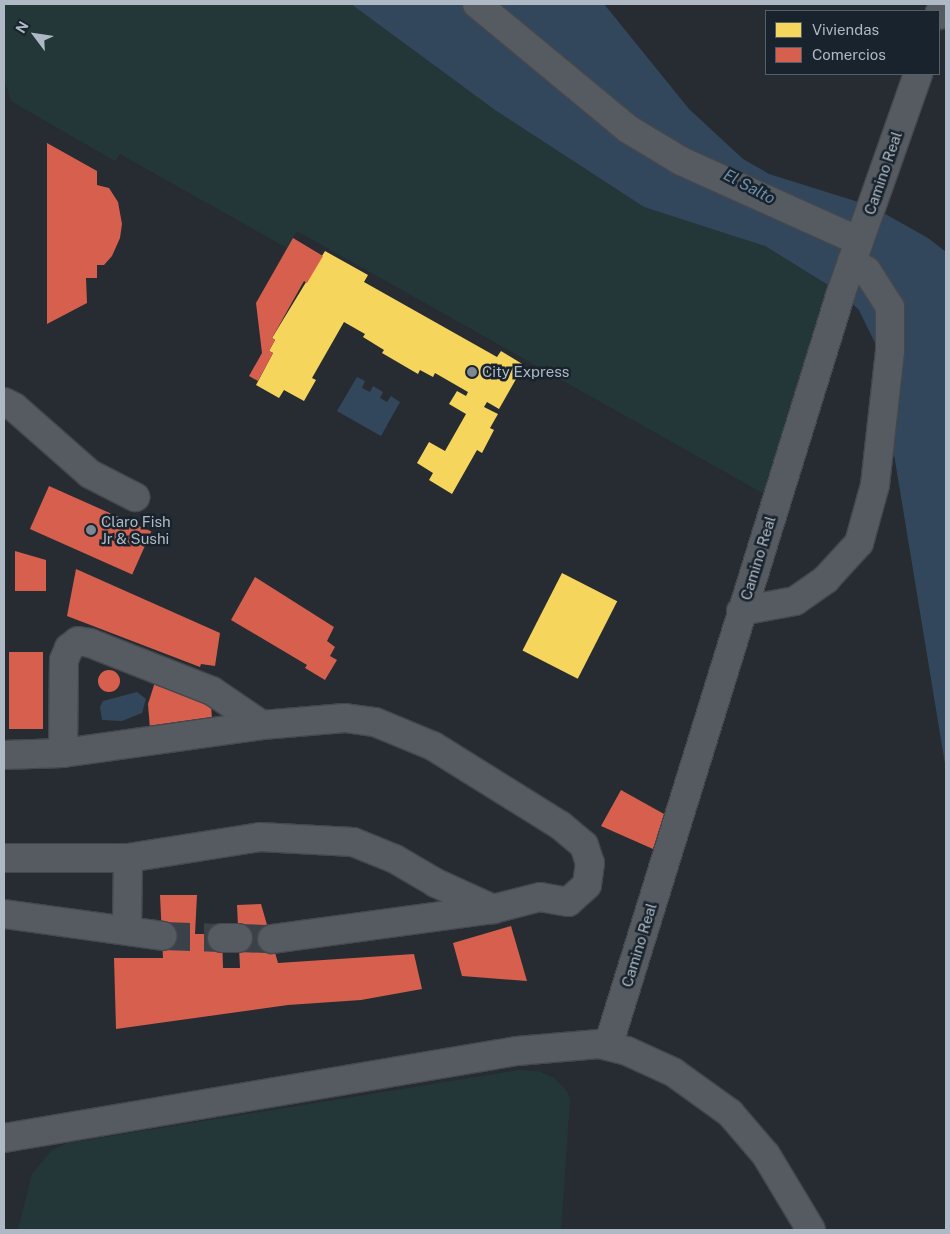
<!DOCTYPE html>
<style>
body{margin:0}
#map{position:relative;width:950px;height:1234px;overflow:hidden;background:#262c32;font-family:"Public Sans",sans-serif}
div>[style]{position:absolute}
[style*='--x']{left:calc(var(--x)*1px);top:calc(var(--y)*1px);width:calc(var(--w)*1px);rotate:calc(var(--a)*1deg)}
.green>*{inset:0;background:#233738}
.water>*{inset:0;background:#33475c}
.homes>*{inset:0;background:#f6d55c;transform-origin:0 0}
.shops>*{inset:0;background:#d6604d;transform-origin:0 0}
.round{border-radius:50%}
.minor-tunnel>*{height:28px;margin-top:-14px;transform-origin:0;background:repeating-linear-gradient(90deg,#3a4148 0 28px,transparent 0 42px)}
.roads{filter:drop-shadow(1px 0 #44484d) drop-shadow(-1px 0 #44484d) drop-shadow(0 1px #44484d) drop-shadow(0 -1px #44484d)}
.minor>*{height:28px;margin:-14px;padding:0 14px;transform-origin:14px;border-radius:14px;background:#565a61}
.dots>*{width:14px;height:14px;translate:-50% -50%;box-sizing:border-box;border:2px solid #19232d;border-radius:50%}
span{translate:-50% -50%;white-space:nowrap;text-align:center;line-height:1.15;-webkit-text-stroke:5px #19232d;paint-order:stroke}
.street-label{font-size:15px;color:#aeb9c5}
.poi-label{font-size:15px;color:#aeb9c5}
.left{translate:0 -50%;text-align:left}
.water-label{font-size:16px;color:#6f8daa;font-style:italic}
.frame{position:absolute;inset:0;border:5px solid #aeb9c5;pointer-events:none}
.legend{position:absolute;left:765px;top:10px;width:175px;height:65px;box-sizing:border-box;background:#19232d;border:1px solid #555f6a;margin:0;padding:6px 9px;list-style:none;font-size:15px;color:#aeb9c5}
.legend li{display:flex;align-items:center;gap:10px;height:25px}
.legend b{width:25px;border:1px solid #555f6a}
.north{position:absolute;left:10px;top:10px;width:50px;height:50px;-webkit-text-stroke:4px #19232d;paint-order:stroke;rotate:301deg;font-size:14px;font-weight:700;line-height:20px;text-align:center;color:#aeb9c5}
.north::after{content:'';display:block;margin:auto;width:18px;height:22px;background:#aeb9c5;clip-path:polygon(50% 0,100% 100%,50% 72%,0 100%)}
</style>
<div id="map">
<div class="green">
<div style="clip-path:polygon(4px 4px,351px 4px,495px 110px,644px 207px,765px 246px,837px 291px,770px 497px,297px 231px,287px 248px,120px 154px,115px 161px,11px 101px,4px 79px)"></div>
<div style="clip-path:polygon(519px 1070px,538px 1071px,554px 1078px,567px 1091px,570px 1100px,561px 1230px,18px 1230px,32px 1174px,52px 1150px,68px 1143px)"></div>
</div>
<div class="water">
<div style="clip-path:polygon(351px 4px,604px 4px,689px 109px,743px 159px,769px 174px,871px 206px,928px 238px,946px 252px,946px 770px,876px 345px,859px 310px,841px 293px,765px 246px,644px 207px,495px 110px)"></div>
<div style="clip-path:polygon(357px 377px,365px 381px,362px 388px,370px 392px,373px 386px,383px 392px,380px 398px,387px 402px,391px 396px,400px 402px,381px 436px,337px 411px)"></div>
<div style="clip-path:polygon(137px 692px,146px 699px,142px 713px,122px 721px,102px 720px,100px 707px,103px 701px)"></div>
</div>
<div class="homes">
<div style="clip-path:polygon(325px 251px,368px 275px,364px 282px,497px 357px,501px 351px,524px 365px,499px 409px,487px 402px,484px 407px,498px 414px,490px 428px,494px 430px,482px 453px,477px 450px,452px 494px,429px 480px,433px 473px,417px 463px,429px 442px,445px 451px,466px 414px,449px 404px,457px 391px,466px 396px,468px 392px,435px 373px,433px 377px,420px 370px,418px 374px,382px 353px,384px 350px,363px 337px,365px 334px,344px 322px,312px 378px,316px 380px,304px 401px,284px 390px,279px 398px,256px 385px,273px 353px,269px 351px,275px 340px,272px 338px)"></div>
<div style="left:562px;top:573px;width:62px;height:87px;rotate:27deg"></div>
</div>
<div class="shops">
<div style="clip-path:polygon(47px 143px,97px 171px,97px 185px,109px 188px,118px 202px,122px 224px,120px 238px,112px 256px,104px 265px,97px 265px,97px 278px,86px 278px,87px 303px,47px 324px)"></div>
<div style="clip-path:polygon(293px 238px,323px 256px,307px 283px,304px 281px,272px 338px,275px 340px,269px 351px,273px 353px,258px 381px,249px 376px,262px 353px,256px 303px)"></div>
<div style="left:49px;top:486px;width:112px;height:47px;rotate:24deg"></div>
<div style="clip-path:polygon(15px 551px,46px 560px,46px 591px,15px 591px)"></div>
<div style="clip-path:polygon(76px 569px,220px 633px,215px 666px,201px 664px,200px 667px,67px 616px)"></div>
<div style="clip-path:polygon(255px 577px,334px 627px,327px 641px,335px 647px,330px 656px,337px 660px,325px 680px,305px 668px,307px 665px,231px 620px)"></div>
<div style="left:9px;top:652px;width:34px;height:77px"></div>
<div class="round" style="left:98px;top:670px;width:22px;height:22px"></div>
<div style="clip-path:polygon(155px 682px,211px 703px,212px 721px,150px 729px,148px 704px)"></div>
<div style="clip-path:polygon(621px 790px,664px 814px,653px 849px,601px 826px)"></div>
<div style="clip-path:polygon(160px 895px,197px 895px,195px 934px,222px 934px,223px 968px,240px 968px,237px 905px,261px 904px,278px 963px,414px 954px,422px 989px,361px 1000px,288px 1005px,116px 1029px,114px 958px,163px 958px)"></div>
<div style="clip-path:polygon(511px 926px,527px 981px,462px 976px,453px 943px)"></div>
</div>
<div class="minor-tunnel">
<div style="--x:162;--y:936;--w:60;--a:1.9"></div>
<div style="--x:238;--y:938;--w:34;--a:2"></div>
</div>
<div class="roads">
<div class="minor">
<div style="--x:477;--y:4;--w:196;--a:39.6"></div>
<div style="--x:628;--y:129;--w:62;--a:31.1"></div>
<div style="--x:681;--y:161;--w:195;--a:24.2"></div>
<div style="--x:939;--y:15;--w:12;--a:-70"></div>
<div style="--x:4;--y:402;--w:11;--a:27"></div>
<div style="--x:14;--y:407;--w:101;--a:41.4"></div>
<div style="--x:90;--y:474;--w:51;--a:27.1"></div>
<div style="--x:741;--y:611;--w:55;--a:-10.5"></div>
<div style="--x:795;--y:601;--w:38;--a:-35"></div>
<div style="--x:826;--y:579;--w:49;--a:-47.5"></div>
<div style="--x:859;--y:543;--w:60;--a:-74.6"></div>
<div style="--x:875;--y:485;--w:135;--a:-83.6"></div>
<div style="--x:890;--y:351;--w:44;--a:-90"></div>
<div style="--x:890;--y:307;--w:43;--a:-122.6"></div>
<div style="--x:867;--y:271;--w:18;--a:-146"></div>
<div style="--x:63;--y:753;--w:93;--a:-89.4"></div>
<div style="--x:64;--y:660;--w:13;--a:-67"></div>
<div style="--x:69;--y:648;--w:11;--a:-38"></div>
<div style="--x:78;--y:641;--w:12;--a:9"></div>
<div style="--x:90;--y:643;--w:131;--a:21.5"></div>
<div style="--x:212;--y:691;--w:60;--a:34.2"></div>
<div style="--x:262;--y:725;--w:83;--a:-4.8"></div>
<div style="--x:345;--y:718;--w:30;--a:8"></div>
<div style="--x:375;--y:722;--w:63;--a:22.5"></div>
<div style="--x:433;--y:746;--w:150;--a:31.9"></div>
<div style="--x:560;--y:825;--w:31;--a:40"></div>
<div style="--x:584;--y:845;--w:19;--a:72"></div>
<div style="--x:590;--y:863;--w:22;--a:98"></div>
<div style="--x:587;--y:885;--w:25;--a:138"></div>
<div style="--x:568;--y:902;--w:28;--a:-170"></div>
<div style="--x:540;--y:897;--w:49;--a:165.7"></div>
<div style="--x:493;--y:909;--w:223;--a:172.3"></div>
<div style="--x:4;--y:755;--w:59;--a:-1.9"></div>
<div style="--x:63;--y:753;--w:201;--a:-8"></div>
<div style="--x:4;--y:858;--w:124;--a:0"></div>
<div style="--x:128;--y:858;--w:134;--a:-9"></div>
<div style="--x:260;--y:837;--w:93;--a:3.1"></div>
<div style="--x:353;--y:842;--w:45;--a:22"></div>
<div style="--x:395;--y:859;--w:48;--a:30.3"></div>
<div style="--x:436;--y:883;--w:63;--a:24.5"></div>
<div style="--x:4;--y:914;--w:160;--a:7.9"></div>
<div style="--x:127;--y:930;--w:72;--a:-89.2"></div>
<div style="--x:222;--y:938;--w:16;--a:0"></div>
<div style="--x:608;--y:1046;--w:788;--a:-72.81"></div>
<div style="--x:841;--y:293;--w:232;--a:-70.6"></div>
<div style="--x:4;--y:1138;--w:520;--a:-9.63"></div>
<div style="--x:517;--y:1051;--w:82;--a:-4.9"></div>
<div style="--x:599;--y:1044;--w:29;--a:14"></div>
<div style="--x:627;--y:1051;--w:51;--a:24.5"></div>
<div style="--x:673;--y:1072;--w:70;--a:35.7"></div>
<div style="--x:730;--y:1113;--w:55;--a:49.4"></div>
<div style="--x:766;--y:1155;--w:87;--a:59"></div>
</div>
</div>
<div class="dots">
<div style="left:472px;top:372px;background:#7e8892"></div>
<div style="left:91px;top:530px;background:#7e8892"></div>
</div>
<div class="street-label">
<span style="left:883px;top:173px;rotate:-71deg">Camino Real</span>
<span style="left:758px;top:558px;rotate:-73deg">Camino Real</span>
<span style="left:639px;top:945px;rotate:-73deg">Camino Real</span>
</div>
<div class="poi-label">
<span class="left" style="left:482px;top:372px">City Express</span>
<span class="left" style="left:101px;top:530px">Claro Fish<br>Jr &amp; Sushi</span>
</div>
<div class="water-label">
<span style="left:749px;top:187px;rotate:28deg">El Salto</span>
</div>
<div class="frame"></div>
<ul class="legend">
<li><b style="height:14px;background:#f6d55c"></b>Viviendas</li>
<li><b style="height:14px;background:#d6604d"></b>Comercios</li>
</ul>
<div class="north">N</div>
</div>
